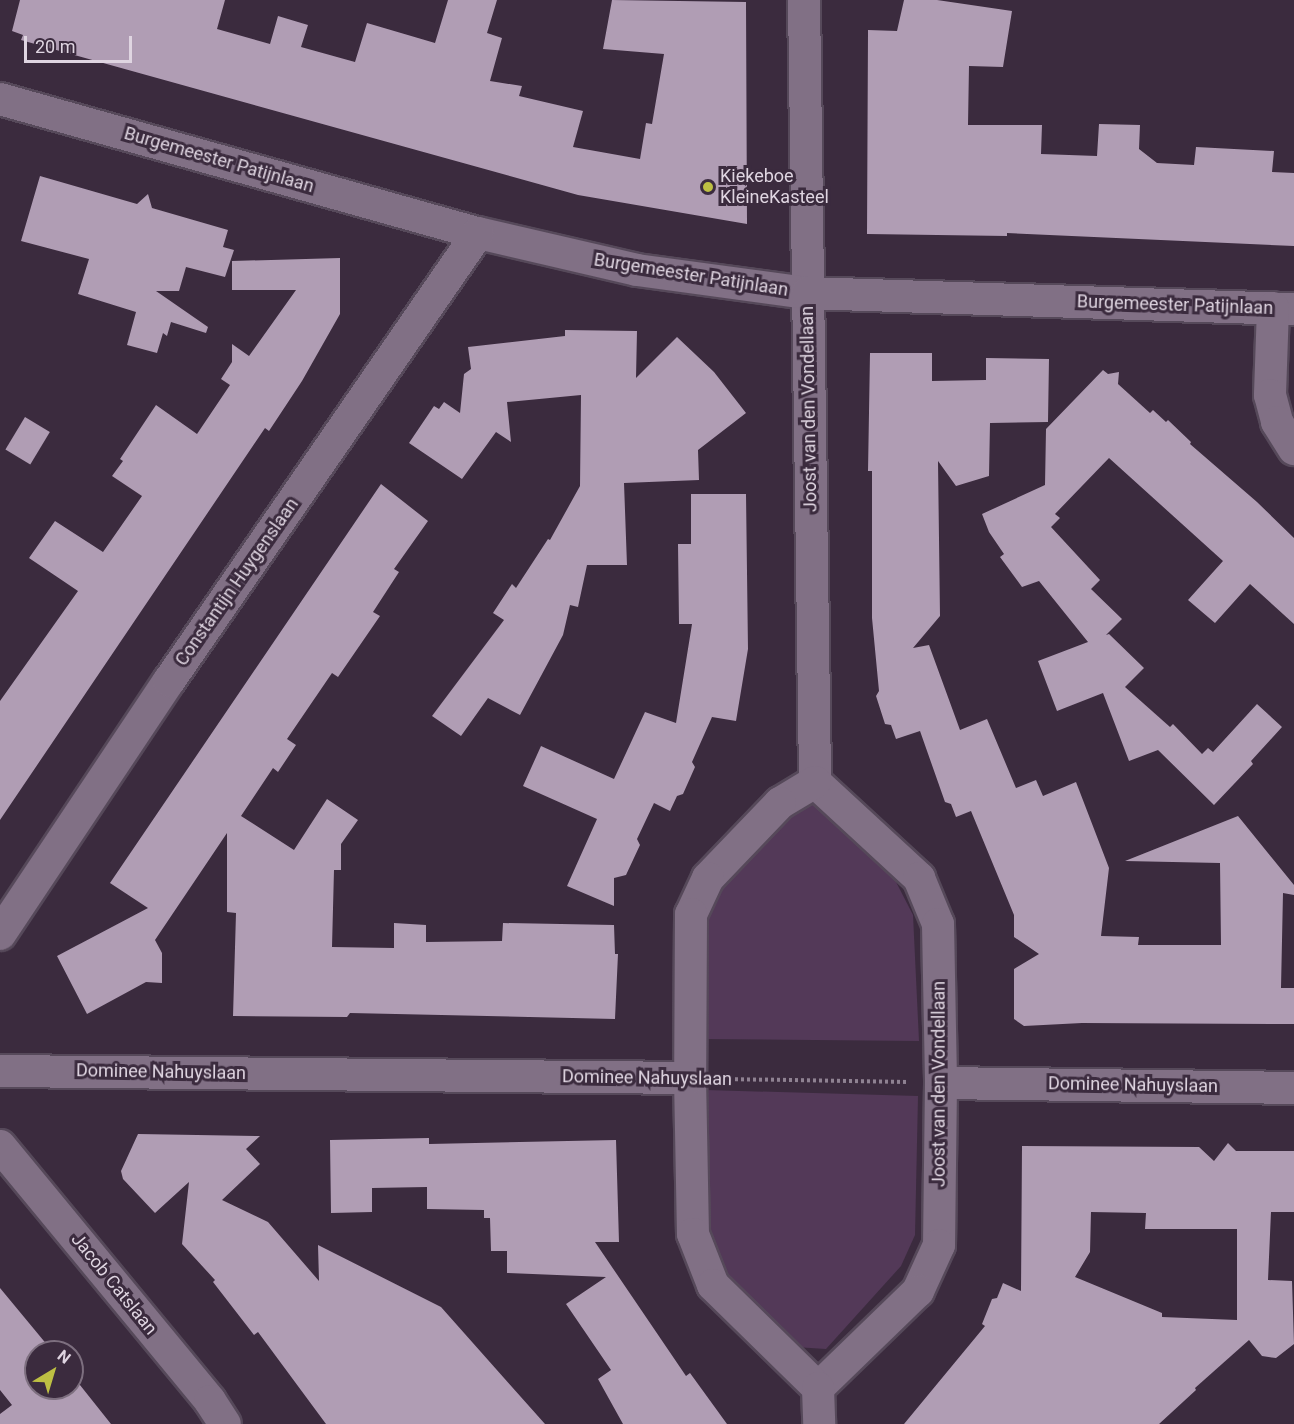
<!DOCTYPE html>
<style>
body{margin:0}
#map{position:relative;width:1294px;height:1424px;overflow:hidden;background:#3b2b3e;font-family:Roboto,sans-serif}
div>[style]{position:absolute}
[style*='--x']{left:calc(var(--x)*1px);top:calc(var(--y)*1px);width:calc(var(--w)*1px);rotate:calc(var(--a)*1deg)}
.green>*{inset:0;background:#533958}
.building>*{inset:0;background:#b09db4;transform-origin:0 0}
.path>*{height:4px;margin-top:-2px;transform-origin:0;background:repeating-linear-gradient(90deg,#8f8292 0 3px,transparent 0 6px)}
.roads{filter:drop-shadow(2px 0 #56495a) drop-shadow(-2px 0 #56495a) drop-shadow(0 2px #56495a) drop-shadow(0 -2px #56495a)}
.street>*{height:32px;margin:-16px;padding:0 16px;transform-origin:16px;border-radius:16px;background:#817085}
.dots>*{width:16px;height:16px;translate:-50% -50%;box-sizing:border-box;border:3px solid #3b2b3e;border-radius:50%}
span{translate:-50% -50%;white-space:nowrap;text-align:center;line-height:1.15;-webkit-text-stroke:6px #3b2b3e;paint-order:stroke}
.street-label{font-size:18px;color:#dfd5e1}
.poi-label{font-size:18px;color:#dfd5e1}
.left{translate:0 -50%;text-align:left}
.north{position:absolute;left:24px;top:1340px;width:60px;height:60px;box-sizing:border-box;background:#3b2b3e;border:2px solid #7d6f7f;border-radius:50%;rotate:38deg;font-size:16px;font-weight:700;line-height:24px;text-align:center;color:#dfd5e1}
.north::after{content:'';display:block;margin:auto;width:21px;height:27px;background:#bdbf43;clip-path:polygon(50% 0,100% 100%,50% 72%,0 100%)}
.scale{position:absolute;left:24px;top:36px;width:108px;height:27px;box-sizing:border-box;border:3px solid #dfd5e1;border-top:0;padding-left:8px;font-size:18px;line-height:21px;white-space:nowrap;color:#dfd5e1;-webkit-text-stroke:4px #3b2b3e;paint-order:stroke}
</style>
<div id="map">
<div class="green">
<div style="clip-path:polygon(825px 793px,860px 826px,894px 878px,913px 915px,919px 1041px,699px 1039px,696px 955px,709px 888px,776px 811px)"></div>
<div style="clip-path:polygon(706px 1090px,918px 1096px,915px 1235px,901px 1266px,826px 1349px,795px 1347px,748px 1304px,718px 1261px,707px 1230px)"></div>
</div>
<div class="building">
<div style="clip-path:polygon(20px 0,225px 0,217px 29px,270px 44px,278px 16px,308px 25px,301px 47px,355px 62px,367px 23px,435px 43px,448px 0,497px 0,487px 33px,502px 38px,490px 81px,522px 86px,519px 96px,583px 111px,573px 147px,640px 159px,646px 123px,652px 124px,664px 54px,603px 49px,612px 0,746px 2px,747px 224px,578px 195px,42px 46px,21px 40px,23px 35px,12px 31px)"></div>
<div style="clip-path:polygon(904px 0,937px 0,1012px 11px,1003px 67px,969px 66px,968px 125px,1042px 125px,1041px 154px,1097px 156px,1099px 124px,1140px 125px,1139px 149px,1157px 163px,1194px 165px,1196px 147px,1274px 151px,1272px 172px,1294px 173px,1294px 246px,1007px 233px,1007px 236px,867px 234px,868px 30px,897px 31px)"></div>
<div style="clip-path:polygon(40px 176px,137px 204px,148px 194px,152px 208px,228px 230px,223px 247px,234px 250px,225px 277px,186px 267px,179px 291px,156px 291px,208px 327px,206px 333px,171px 322px,167px 336px,163px 333px,157px 353px,127px 345px,136px 312px,78px 294px,89px 259px,21px 241px)"></div>
<div style="clip-path:polygon(340px 258px,340px 314px,302px 381px,269px 431px,265px 428px,0 820px,0 701px,78px 591px,29px 558px,55px 521px,103px 552px,142px 496px,112px 476px,123px 461px,120px 459px,156px 405px,197px 434px,230px 385px,221px 379px,232px 362px,232px 344px,249px 356px,296px 290px,232px 290px,232px 261px)"></div>
<div style="clip-path:polygon(565px 330px,637px 331px,636px 378px,677px 337px,714px 372px,746px 413px,698px 450px,699px 480px,624px 483px,627px 565px,587px 565px,578px 607px,570px 605px,563px 635px,520px 715px,488px 698px,461px 736px,432px 716px,504px 620px,493px 613px,512px 584px,516px 588px,548px 539px,550px 540px,580px 486px,581px 395px,507px 402px,511px 442px,496px 432px,462px 479px,409px 443px,434px 406px,439px 409px,444px 402px,460px 413px,464px 374px,471px 369px,468px 347px,565px 336px)"></div>
<div style="clip-path:polygon(870px 353px,932px 353px,932px 381px,986px 380px,986px 358px,1049px 359px,1048px 422px,990px 423px,989px 476px,956px 486px,938px 461px,940px 616px,913px 648px,929px 645px,960px 730px,987px 719px,1016px 788px,1036px 780px,1043px 796px,1076px 782px,1109px 868px,1101px 936px,1139px 937px,1138px 945px,1221px 945px,1220px 863px,1125px 861px,1238px 816px,1294px 885px,1294px 895px,1283px 893px,1281px 988px,1294px 988px,1294px 1024px,1082px 1023px,1024px 1026px,1014px 1019px,1014px 969px,1039px 954px,1014px 937px,1014px 915px,971px 811px,956px 817px,951px 804px,945px 802px,920px 731px,896px 739px,891px 725px,885px 724px,876px 696px,879px 691px,872px 618px,872px 471px,868px 471px)"></div>
<div style="clip-path:polygon(1103px 370px,1108px 374px,1119px 372px,1118px 384px,1150px 413px,1153px 410px,1166px 422px,1168px 420px,1191px 442px,1190px 444px,1257px 502px,1294px 538px,1294px 624px,1250px 584px,1215px 623px,1188px 600px,1223px 561px,1109px 458px,1055px 514px,1060px 518px,1051px 527px,1100px 580px,1091px 589px,1122px 619px,1106px 635px,1109px 634px,1144px 668px,1125px 687px,1170px 727px,1173px 724px,1202px 754px,1208px 748px,1213px 752px,1257px 704px,1282px 727px,1251px 761px,1253px 764px,1214px 805px,1158px 750px,1129px 761px,1103px 693px,1057px 711px,1038px 661px,1088px 642px,1039px 581px,1022px 587px,1000px 557px,1004px 554px,989px 532px,982px 514px,1045px 485px,1046px 429px)"></div>
<div style="left:25px;top:417px;width:29px;height:38px;rotate:31deg"></div>
<div style="clip-path:polygon(381px 484px,428px 521px,394px 569px,399px 572px,373px 612px,380px 616px,338px 677px,332px 673px,287px 739px,296px 745px,278px 772px,273px 768px,241px 816px,294px 850px,327px 799px,358px 820px,341px 844px,341px 870px,334px 870px,332px 947px,394px 948px,394px 923px,426px 925px,426px 942px,502px 941px,503px 923px,614px 925px,615px 954px,618px 954px,615px 1019px,350px 1013px,347px 1017px,233px 1016px,236px 913px,227px 912px,227px 833px,155px 940px,162px 953px,162px 983px,146px 982px,87px 1014px,57px 956px,148px 908px,110px 883px)"></div>
<div style="clip-path:polygon(691px 494px,746px 494px,748px 649px,736px 721px,712px 717px,692px 762px,695px 767px,683px 794px,677px 796px,670px 811px,654px 803px,637px 839px,640px 845px,626px 875px,614px 878px,614px 906px,567px 886px,597px 819px,523px 786px,541px 746px,614px 779px,645px 712px,676px 723px,692px 624px,679px 624px,678px 544px,691px 544px)"></div>
<div style="clip-path:polygon(138px 1134px,260px 1136px,246px 1149px,260px 1164px,222px 1200px,268px 1222px,319px 1281px,318px 1245px,441px 1307px,545px 1424px,326px 1424px,258px 1332px,254px 1335px,213px 1282px,215px 1280px,182px 1244px,189px 1182px,155px 1213px,123px 1179px,121px 1171px)"></div>
<div style="clip-path:polygon(429px 1138px,429px 1144px,616px 1140px,619px 1242px,595px 1242px,686px 1376px,690px 1373px,727px 1424px,623px 1424px,598px 1379px,611px 1370px,566px 1304px,606px 1277px,507px 1273px,507px 1251px,491px 1251px,490px 1218px,484px 1218px,484px 1210px,427px 1209px,427px 1187px,372px 1188px,372px 1212px,331px 1213px,330px 1140px)"></div>
<div style="clip-path:polygon(evenodd,1228px 1143px,1236px 1151px,1294px 1151px,1294px 1212px,1271px 1212px,1268px 1280px,1292px 1281px,1294px 1344px,1276px 1358px,1262px 1356px,1249px 1340px,1195px 1388px,1196px 1390px,1159px 1424px,904px 1424px,985px 1326px,982px 1324px,992px 1299px,997px 1298px,1003px 1283px,1021px 1291px,1022px 1146px,1199px 1147px,1214px 1161px,1228px 1143px,1091px 1212px,1146px 1213px,1145px 1229px,1237px 1229px,1237px 1320px,1162px 1317px,1162px 1313px,1075px 1277px,1090px 1252px,1091px 1212px)"></div>
<div style="clip-path:polygon(0 1288px,53px 1352px,36px 1352px,36px 1388px,72px 1388px,72px 1375px,111px 1424px,0 1424px,0 1414px,12px 1405px,0 1390px)"></div>
</div>
<div class="path">
<div style="--x:723;--y:1079;--w:185;--a:0.9"></div>
</div>
<div class="roads">
<div class="street">
<div style="--x:804;--y:0;--w:782;--a:89.19"></div>
<div style="--x:815;--y:782;--w:142;--a:42.7"></div>
<div style="--x:919;--y:878;--w:50;--a:67.6"></div>
<div style="--x:938;--y:924;--w:159;--a:88.9"></div>
<div style="--x:941;--y:1083;--w:162;--a:90.7"></div>
<div style="--x:939;--y:1245;--w:51;--a:114.5"></div>
<div style="--x:918;--y:1291;--w:139;--a:135.9"></div>
<div style="--x:0;--y:99;--w:496;--a:15.7"></div>
<div style="--x:478;--y:233;--w:163;--a:13.1"></div>
<div style="--x:637;--y:270;--w:172;--a:7.7"></div>
<div style="--x:807;--y:293;--w:487;--a:1.9"></div>
<div style="--x:1273;--y:308;--w:87;--a:92"></div>
<div style="--x:1270;--y:395;--w:28;--a:75"></div>
<div style="--x:1277;--y:422;--w:32;--a:58"></div>
<div style="--x:815;--y:782;--w:41;--a:149"></div>
<div style="--x:780;--y:803;--w:104;--a:133.8"></div>
<div style="--x:708;--y:878;--w:40;--a:115"></div>
<div style="--x:691;--y:914;--w:164;--a:90.3"></div>
<div style="--x:690;--y:1078;--w:156;--a:88.9"></div>
<div style="--x:693;--y:1234;--w:55;--a:68.6"></div>
<div style="--x:713;--y:1285;--w:147;--a:44.4"></div>
<div style="--x:818;--y:1388;--w:36;--a:88"></div>
<div style="--x:0;--y:934;--w:304;--a:-56.3"></div>
<div style="--x:169;--y:681;--w:544;--a:-55.4"></div>
<div style="--x:0;--y:1071;--w:690;--a:0.58"></div>
<div style="--x:941;--y:1083;--w:353;--a:0.8"></div>
<div style="--x:0;--y:1146;--w:330;--a:50.5"></div>
<div style="--x:210;--y:1401;--w:27;--a:57"></div>
</div>
</div>
<div class="dots">
<div style="left:708px;top:187px;background:#bdbf43"></div>
</div>
<div class="street-label">
<span style="left:219px;top:160px;rotate:16deg">Burgemeester Patijnlaan</span>
<span style="left:691px;top:275px;rotate:9deg">Burgemeester Patijnlaan</span>
<span style="left:1175px;top:305px;rotate:2deg">Burgemeester Patijnlaan</span>
<span style="left:809px;top:409px;rotate:-91deg">Joost van den Vondellaan</span>
<span style="left:237px;top:582px;rotate:-55deg">Constantijn Huygenslaan</span>
<span style="left:161px;top:1072px;rotate:1deg">Dominee Nahuyslaan</span>
<span style="left:647px;top:1078px;rotate:1deg">Dominee Nahuyslaan</span>
<span style="left:939px;top:1084px;rotate:-90deg">Joost van den Vondellaan</span>
<span style="left:1133px;top:1085px;rotate:1deg">Dominee Nahuyslaan</span>
<span style="left:114px;top:1284px;rotate:51deg">Jacob Catslaan</span>
</div>
<div class="poi-label">
<span class="left" style="left:720px;top:187px">Kiekeboe<br>KleineKasteel</span>
</div>
<div class="north">N</div>
<div class="scale">20 m</div>
</div>
